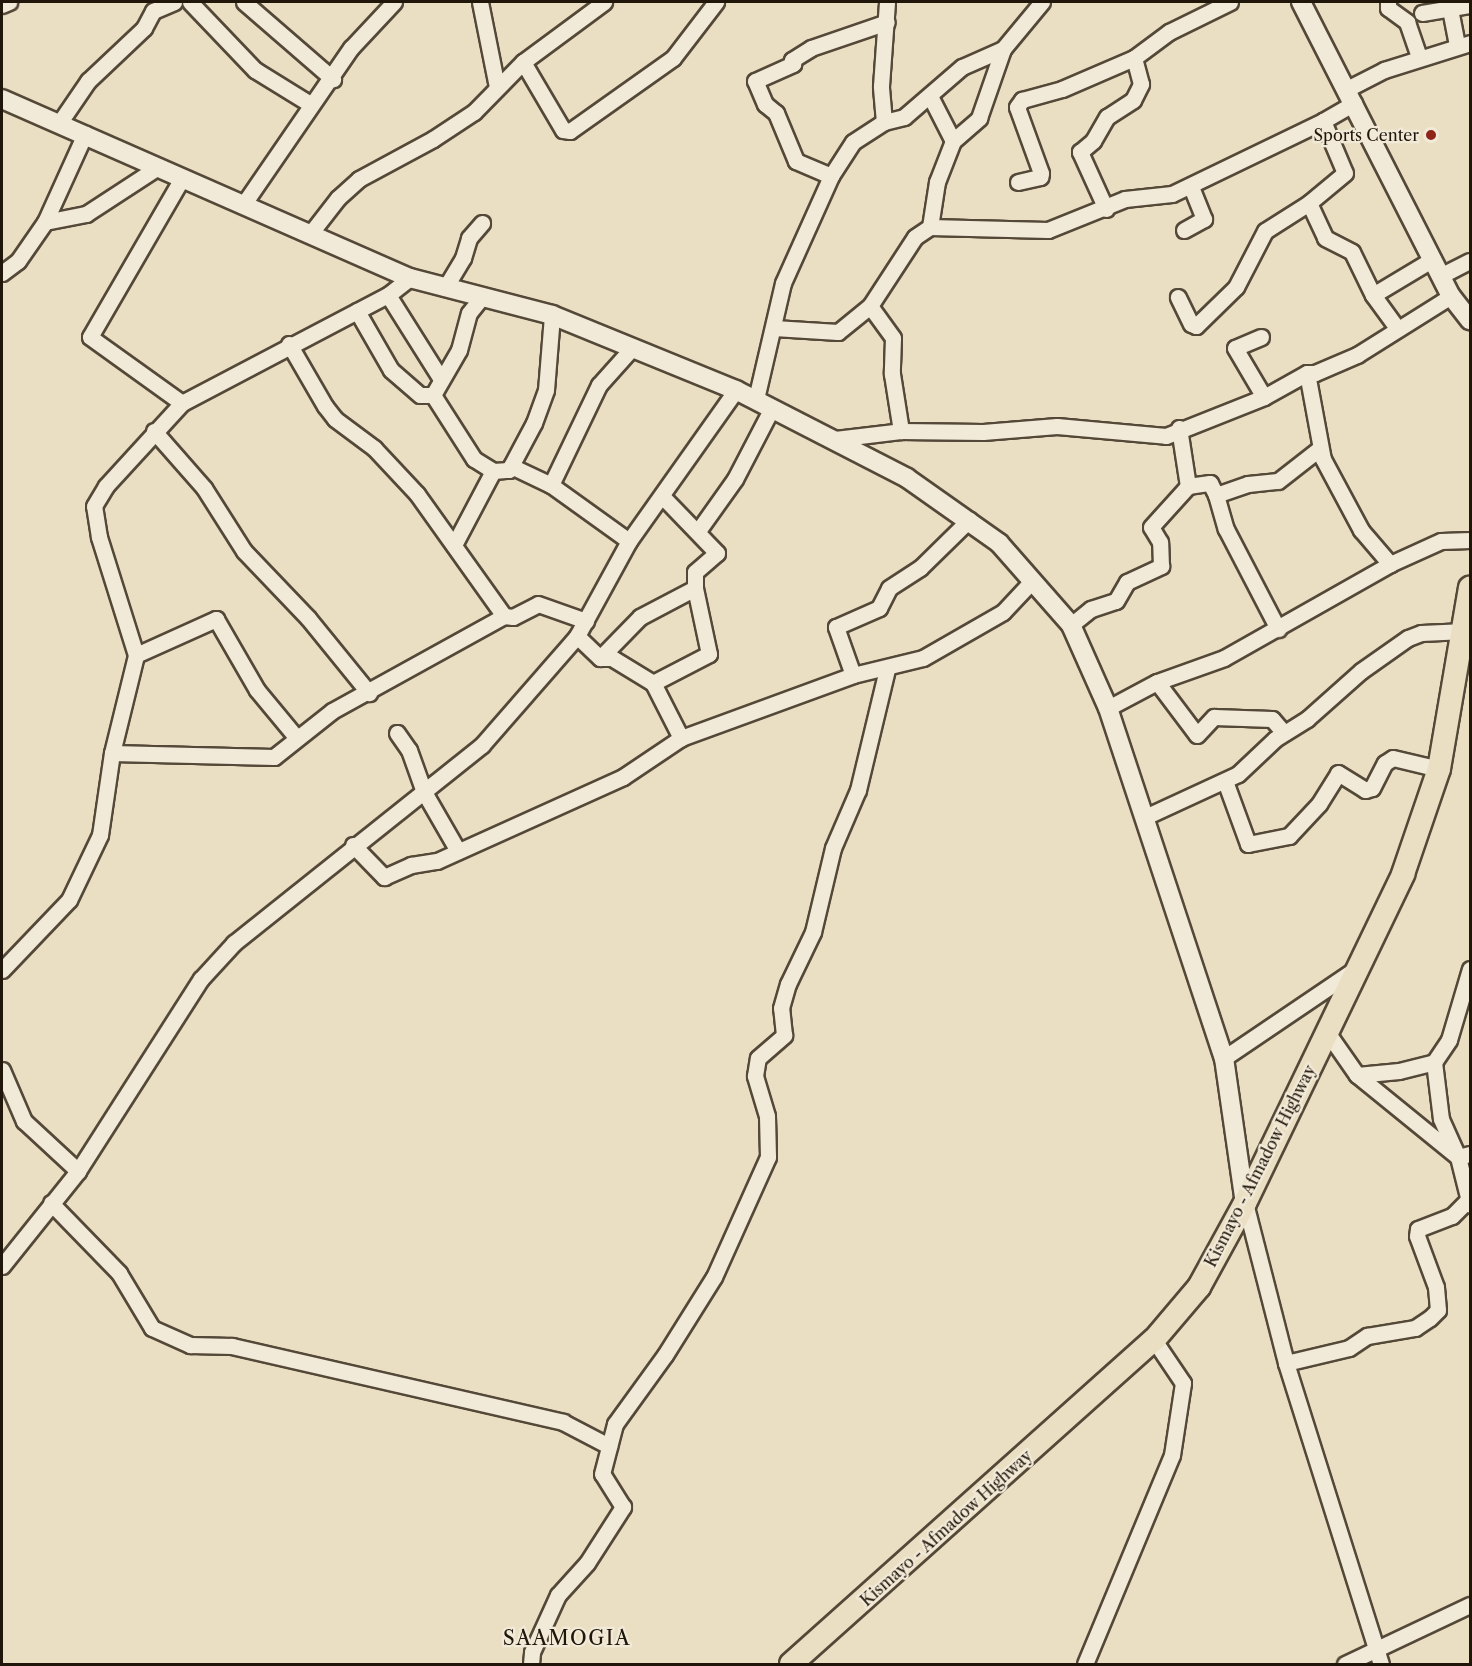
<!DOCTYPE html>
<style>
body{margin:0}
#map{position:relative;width:1472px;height:1666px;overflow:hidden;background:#ebdfc3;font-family:"Libre Caslon Text",serif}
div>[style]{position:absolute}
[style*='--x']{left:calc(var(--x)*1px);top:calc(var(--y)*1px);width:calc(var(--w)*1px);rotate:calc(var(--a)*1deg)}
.roads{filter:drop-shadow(2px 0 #544838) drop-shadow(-2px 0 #544838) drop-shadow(0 2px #544838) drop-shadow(0 -2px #544838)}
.minor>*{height:15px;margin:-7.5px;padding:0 7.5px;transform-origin:7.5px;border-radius:7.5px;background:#f2ead8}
.tertiary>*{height:18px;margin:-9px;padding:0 9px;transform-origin:9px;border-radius:9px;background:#f2ead8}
.primary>*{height:22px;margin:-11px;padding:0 11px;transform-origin:11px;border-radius:11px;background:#ebdfc3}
.dots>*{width:16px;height:16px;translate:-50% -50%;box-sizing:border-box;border:3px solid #f2ead8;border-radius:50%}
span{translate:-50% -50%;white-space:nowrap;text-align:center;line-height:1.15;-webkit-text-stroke:4.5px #f2ead8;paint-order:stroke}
.poi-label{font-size:16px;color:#21160a}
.right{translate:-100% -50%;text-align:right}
.street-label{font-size:16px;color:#21160a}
.quarter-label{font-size:20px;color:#21160a;letter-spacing:1.5px}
.frame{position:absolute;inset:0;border:3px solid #21160a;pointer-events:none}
</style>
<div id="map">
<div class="roads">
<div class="minor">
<div style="--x:190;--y:2;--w:94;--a:46.3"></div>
<div style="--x:255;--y:70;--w:65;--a:31.7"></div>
<div style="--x:244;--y:2;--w:118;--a:40.9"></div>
<div style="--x:480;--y:2;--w:87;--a:78.7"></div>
<div style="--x:1388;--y:2;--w:6;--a:90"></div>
<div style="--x:1388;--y:8;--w:24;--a:36"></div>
<div style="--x:1407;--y:22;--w:37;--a:71"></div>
<div style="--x:2;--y:5;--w:8;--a:-23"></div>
<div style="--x:1450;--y:9;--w:38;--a:79"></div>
<div style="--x:1422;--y:13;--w:49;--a:-9.5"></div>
<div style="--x:523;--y:62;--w:79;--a:59.5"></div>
<div style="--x:563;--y:130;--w:7;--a:8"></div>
<div style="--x:570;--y:131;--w:126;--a:-35.3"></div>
<div style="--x:673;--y:58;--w:71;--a:-52.5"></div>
<div style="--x:1347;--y:89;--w:42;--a:-27.2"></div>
<div style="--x:1384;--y:70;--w:90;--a:-17.4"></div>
<div style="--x:1323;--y:121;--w:36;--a:-30"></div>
<div style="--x:60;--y:122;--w:50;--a:-55.7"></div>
<div style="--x:88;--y:81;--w:77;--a:-43.4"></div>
<div style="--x:144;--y:28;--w:19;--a:-62"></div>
<div style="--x:153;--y:11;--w:23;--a:-23"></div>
<div style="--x:884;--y:122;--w:36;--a:-95"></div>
<div style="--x:881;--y:86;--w:84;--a:-85.9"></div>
<div style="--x:953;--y:141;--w:35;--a:-41"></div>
<div style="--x:979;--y:118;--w:73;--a:-70.8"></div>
<div style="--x:831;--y:176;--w:38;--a:-157"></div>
<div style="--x:796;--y:161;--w:52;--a:-112.6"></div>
<div style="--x:776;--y:113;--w:14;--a:-141"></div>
<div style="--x:765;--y:104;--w:25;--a:-113"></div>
<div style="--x:755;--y:81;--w:42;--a:-24.1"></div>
<div style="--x:793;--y:64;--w:4;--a:-104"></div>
<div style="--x:792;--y:60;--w:22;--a:-32"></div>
<div style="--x:811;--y:48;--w:80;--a:-18.9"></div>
<div style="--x:181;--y:180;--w:181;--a:120.1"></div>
<div style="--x:90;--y:337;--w:113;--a:35.7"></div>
<div style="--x:1018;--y:182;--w:23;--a:-13"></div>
<div style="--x:1040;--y:177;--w:4;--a:-76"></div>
<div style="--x:1041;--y:173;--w:70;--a:-110"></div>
<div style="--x:1017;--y:107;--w:9;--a:-54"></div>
<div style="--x:1022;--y:100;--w:41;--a:-15.4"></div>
<div style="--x:1062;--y:89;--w:78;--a:-23.3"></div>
<div style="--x:1134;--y:58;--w:44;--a:-36.6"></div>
<div style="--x:1169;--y:32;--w:68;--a:-26.2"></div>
<div style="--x:1309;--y:203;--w:38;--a:65"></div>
<div style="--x:1325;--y:238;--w:30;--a:27"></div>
<div style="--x:1352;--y:252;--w:48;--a:64"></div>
<div style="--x:1373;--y:295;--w:41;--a:54"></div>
<div style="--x:243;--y:205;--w:191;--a:-55.5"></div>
<div style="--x:351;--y:48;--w:63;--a:-46.9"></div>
<div style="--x:1106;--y:209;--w:63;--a:-114.5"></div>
<div style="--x:1080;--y:152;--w:17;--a:-40"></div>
<div style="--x:1093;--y:141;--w:28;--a:-60"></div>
<div style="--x:1107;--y:117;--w:31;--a:-33"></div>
<div style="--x:1133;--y:100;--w:18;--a:-63"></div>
<div style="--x:1141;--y:84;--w:27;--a:-105"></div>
<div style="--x:45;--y:222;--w:97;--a:-65.6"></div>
<div style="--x:930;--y:227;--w:46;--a:-81.2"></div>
<div style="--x:937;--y:182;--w:44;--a:-68.7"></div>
<div style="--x:953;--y:141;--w:51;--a:-117.1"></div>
<div style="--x:1184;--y:230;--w:23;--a:-29"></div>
<div style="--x:1204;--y:219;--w:35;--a:-112"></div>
<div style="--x:310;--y:234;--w:46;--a:-52.1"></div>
<div style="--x:338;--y:198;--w:28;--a:-42"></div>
<div style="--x:359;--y:179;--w:84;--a:-28.4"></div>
<div style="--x:433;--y:139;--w:49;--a:-33.4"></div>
<div style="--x:474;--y:112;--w:70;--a:-45.6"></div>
<div style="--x:523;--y:62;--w:101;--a:-36.5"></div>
<div style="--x:2;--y:273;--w:20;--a:-37"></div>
<div style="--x:18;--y:261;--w:47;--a:-55.3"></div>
<div style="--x:45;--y:222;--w:42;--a:-11"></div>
<div style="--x:86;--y:214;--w:86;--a:-33.1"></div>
<div style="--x:1442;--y:275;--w:31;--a:-27"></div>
<div style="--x:445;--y:288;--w:35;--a:-59"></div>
<div style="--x:463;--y:258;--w:21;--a:-73"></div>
<div style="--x:469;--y:238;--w:20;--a:-49"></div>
<div style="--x:388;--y:295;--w:99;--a:57.8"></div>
<div style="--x:1373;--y:295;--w:70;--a:-31"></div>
<div style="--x:870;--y:306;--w:39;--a:54"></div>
<div style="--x:893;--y:338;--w:36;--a:92"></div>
<div style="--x:892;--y:374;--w:58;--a:81"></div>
<div style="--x:357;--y:311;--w:68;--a:60"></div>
<div style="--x:391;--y:370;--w:38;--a:41"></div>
<div style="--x:420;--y:395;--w:13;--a:0"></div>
<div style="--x:433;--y:395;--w:76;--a:57.4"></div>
<div style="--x:474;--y:459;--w:22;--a:32"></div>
<div style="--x:774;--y:328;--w:64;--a:3.6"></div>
<div style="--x:838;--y:332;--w:41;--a:-39.1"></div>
<div style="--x:870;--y:306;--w:82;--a:-56.9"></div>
<div style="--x:915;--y:237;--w:18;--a:-34"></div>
<div style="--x:930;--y:227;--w:118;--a:1.5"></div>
<div style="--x:1048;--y:230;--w:83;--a:-21.9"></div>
<div style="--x:1125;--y:199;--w:47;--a:-6.1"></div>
<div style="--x:1172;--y:194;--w:168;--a:-25.8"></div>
<div style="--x:1323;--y:121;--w:56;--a:67.1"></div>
<div style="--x:1345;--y:173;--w:47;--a:140.2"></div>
<div style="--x:1309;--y:203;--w:52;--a:147.5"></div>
<div style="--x:1265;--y:231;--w:63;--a:117.4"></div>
<div style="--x:1236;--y:287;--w:56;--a:135.7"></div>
<div style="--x:1196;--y:326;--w:5;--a:-158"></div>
<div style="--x:1191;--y:324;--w:30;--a:-116"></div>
<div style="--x:1261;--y:337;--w:28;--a:157"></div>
<div style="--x:1235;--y:348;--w:57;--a:59.4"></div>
<div style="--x:289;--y:344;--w:72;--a:59.9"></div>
<div style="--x:325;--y:406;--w:16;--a:52"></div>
<div style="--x:335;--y:419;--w:49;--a:36.6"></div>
<div style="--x:374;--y:448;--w:63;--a:46.9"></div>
<div style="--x:417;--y:494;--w:150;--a:54.5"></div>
<div style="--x:1307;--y:373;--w:87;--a:79.5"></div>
<div style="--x:1323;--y:459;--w:81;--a:61.8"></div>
<div style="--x:1361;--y:530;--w:45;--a:49.5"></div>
<div style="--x:433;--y:395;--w:52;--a:-60"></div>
<div style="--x:459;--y:350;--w:38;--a:-75"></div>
<div style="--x:469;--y:313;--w:22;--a:-51"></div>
<div style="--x:756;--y:399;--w:119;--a:-76.9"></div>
<div style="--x:783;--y:283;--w:117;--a:-65.8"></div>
<div style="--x:831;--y:176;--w:40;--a:-57.1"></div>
<div style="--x:853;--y:142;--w:37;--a:-33"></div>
<div style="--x:884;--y:122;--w:21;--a:-14"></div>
<div style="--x:904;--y:117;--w:77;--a:-40.8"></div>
<div style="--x:962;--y:67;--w:45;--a:-23.7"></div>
<div style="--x:1003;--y:49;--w:61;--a:-50.3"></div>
<div style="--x:1179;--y:428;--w:59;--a:81.2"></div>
<div style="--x:154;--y:431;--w:76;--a:48.7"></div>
<div style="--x:204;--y:488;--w:75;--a:57.6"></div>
<div style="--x:244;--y:551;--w:93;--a:46.3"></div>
<div style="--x:308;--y:618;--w:97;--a:50.9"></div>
<div style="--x:835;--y:439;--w:66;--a:-6.9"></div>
<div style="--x:901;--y:431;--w:82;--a:0.7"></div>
<div style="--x:983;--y:432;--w:74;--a:-4.6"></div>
<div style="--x:1057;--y:426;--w:109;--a:5.2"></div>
<div style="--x:1166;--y:436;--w:105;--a:-21.7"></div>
<div style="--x:1264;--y:397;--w:49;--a:-29.2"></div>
<div style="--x:1307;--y:373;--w:8;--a:0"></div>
<div style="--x:1315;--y:373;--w:46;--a:-23.2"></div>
<div style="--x:1357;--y:355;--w:111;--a:-32.1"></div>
<div style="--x:511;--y:466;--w:49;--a:-61.9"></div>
<div style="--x:534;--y:423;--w:35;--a:-70"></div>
<div style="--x:546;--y:390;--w:75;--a:-85.4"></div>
<div style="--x:551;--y:485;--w:111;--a:-64.4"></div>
<div style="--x:599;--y:385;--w:51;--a:-48.2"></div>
<div style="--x:1216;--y:495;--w:35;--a:74"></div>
<div style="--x:1226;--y:529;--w:113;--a:62.5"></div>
<div style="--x:698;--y:531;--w:64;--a:-54.6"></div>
<div style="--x:735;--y:479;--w:80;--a:-62.5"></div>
<div style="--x:454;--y:545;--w:84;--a:-62.2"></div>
<div style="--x:493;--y:471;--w:16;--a:-4"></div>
<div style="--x:509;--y:470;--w:4;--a:-63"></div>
<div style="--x:511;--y:466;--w:44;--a:25.4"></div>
<div style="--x:551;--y:485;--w:96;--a:35.7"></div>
<div style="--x:1071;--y:625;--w:26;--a:-39"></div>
<div style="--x:1091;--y:609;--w:26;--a:-18"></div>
<div style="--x:1116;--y:601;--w:22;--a:-60"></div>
<div style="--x:1127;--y:582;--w:38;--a:-25"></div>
<div style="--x:1161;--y:566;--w:24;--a:-92"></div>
<div style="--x:1160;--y:542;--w:17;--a:-121"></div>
<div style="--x:1151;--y:527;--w:55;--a:-47.9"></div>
<div style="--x:1188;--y:486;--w:22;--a:-8"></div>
<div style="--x:1210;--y:483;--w:13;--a:63"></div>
<div style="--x:1216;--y:495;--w:34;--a:-19"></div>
<div style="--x:1248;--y:484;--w:30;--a:-6"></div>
<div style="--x:1278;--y:481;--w:52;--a:-38"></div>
<div style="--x:577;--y:636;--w:32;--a:44"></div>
<div style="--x:600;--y:658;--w:57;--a:-45.7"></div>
<div style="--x:640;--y:617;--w:62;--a:-27.8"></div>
<div style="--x:695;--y:588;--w:16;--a:-90"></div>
<div style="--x:695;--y:572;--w:29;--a:-41"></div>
<div style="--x:717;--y:553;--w:78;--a:-134"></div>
<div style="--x:136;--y:655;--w:88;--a:-24.2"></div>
<div style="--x:216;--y:619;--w:82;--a:60"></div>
<div style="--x:257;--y:690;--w:61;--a:50.3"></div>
<div style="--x:600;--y:658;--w:12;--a:0"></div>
<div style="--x:612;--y:658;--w:48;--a:31.4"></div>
<div style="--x:653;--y:683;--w:62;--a:63"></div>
<div style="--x:853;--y:675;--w:51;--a:-109.5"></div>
<div style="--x:836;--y:627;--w:47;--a:-23.8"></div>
<div style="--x:879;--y:608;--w:22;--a:-63"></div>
<div style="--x:889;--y:588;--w:37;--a:-33"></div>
<div style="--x:920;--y:568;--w:69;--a:-44.4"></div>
<div style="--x:1157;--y:682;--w:66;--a:53"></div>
<div style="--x:1197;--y:735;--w:25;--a:-47"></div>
<div style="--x:1214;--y:717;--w:58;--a:2"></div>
<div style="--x:1272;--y:719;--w:18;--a:49"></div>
<div style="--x:653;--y:683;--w:63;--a:-27.4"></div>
<div style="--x:709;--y:654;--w:67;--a:-102"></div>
<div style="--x:1108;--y:708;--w:55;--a:-28"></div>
<div style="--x:1157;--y:682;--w:71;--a:-19.7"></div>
<div style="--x:1224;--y:658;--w:191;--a:-29.5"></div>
<div style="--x:1390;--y:564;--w:56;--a:-24.3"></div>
<div style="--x:1441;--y:541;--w:29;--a:-2"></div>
<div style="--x:397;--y:733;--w:21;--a:55"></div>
<div style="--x:409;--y:750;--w:45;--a:70.3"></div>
<div style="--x:424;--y:792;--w:68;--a:60"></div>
<div style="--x:112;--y:753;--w:162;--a:1.4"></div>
<div style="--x:274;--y:757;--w:74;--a:-38.4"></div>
<div style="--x:332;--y:711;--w:196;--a:-28.9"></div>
<div style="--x:504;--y:616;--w:9;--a:6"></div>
<div style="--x:513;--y:617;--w:28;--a:-27"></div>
<div style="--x:538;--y:604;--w:51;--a:19.5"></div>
<div style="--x:1225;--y:781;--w:67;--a:69.9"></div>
<div style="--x:1248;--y:844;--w:42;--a:-11"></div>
<div style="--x:1289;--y:836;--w:44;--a:-46.8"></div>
<div style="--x:1319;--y:804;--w:36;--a:-58"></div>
<div style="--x:1338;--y:773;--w:32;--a:32"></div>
<div style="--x:1365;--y:790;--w:7;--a:-16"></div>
<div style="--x:1372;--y:788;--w:28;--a:-63"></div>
<div style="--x:1385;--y:763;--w:9;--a:-32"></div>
<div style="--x:1393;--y:758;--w:47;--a:13.4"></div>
<div style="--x:1145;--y:817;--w:102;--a:-24.8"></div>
<div style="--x:1238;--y:774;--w:51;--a:-43.4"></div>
<div style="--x:1275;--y:739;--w:38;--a:-32"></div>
<div style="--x:1307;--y:719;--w:72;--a:-41.6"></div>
<div style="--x:1361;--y:671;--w:57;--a:-35.1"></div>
<div style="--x:1408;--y:638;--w:14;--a:-21"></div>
<div style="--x:1421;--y:633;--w:44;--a:-2.6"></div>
<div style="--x:353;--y:845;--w:45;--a:45.9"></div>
<div style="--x:384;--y:877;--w:30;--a:-24"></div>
<div style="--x:411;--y:865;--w:26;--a:-9"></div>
<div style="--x:437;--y:861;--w:204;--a:-24.3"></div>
<div style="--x:623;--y:777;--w:70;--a:-33.9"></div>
<div style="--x:681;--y:738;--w:183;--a:-20.1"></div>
<div style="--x:853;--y:675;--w:72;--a:-13.7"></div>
<div style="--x:923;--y:658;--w:92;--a:-29.9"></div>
<div style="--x:1003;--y:612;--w:42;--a:-46.9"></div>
<div style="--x:1470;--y:969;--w:74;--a:106.5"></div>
<div style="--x:1449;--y:1040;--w:27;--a:124"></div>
<div style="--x:1434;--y:1062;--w:57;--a:83"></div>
<div style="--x:1441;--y:1119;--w:42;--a:65.9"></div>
<div style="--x:1458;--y:1157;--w:49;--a:76"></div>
<div style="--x:2;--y:970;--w:97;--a:-46.3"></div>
<div style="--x:69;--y:900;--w:72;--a:-64.5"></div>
<div style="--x:100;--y:835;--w:83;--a:-81.7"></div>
<div style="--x:112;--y:753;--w:101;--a:-76.2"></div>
<div style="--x:136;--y:655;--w:124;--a:-107.4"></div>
<div style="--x:99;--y:537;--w:31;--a:-99"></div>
<div style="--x:94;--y:506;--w:23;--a:-59"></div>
<div style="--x:106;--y:486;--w:113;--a:-47.5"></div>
<div style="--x:182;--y:403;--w:233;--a:-27.7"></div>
<div style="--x:388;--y:295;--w:28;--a:-38"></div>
<div style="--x:1327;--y:1032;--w:52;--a:55.1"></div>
<div style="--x:1357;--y:1075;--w:130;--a:39.1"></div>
<div style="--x:1458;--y:1157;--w:12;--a:-14"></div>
<div style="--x:1224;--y:1058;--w:161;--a:-34.1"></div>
<div style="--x:2;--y:1070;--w:56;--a:66.7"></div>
<div style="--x:24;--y:1121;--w:74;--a:42.8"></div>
<div style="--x:1357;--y:1075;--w:42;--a:-5.4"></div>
<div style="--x:1399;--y:1071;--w:36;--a:-14"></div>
<div style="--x:51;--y:1203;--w:98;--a:45.8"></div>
<div style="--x:119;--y:1273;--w:64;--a:59"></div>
<div style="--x:152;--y:1328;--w:42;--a:24.1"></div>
<div style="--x:190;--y:1345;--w:42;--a:1.4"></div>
<div style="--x:232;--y:1346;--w:340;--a:12.9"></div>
<div style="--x:563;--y:1422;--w:52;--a:27.6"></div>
<div style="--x:1245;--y:1203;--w:165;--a:75.6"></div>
<div style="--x:1286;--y:1363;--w:316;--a:72.5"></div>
<div style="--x:2;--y:1266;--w:122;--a:-51.3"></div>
<div style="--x:78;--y:1171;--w:228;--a:-57.4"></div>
<div style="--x:201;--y:979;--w:49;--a:-47.5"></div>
<div style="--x:234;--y:943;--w:317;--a:-38.6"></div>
<div style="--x:482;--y:745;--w:145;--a:-48.9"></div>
<div style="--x:577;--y:636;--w:108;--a:-61.3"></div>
<div style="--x:629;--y:541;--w:185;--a:-54.7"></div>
<div style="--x:1286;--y:1363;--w:65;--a:-13.4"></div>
<div style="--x:1349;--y:1348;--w:22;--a:-34"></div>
<div style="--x:1367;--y:1336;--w:49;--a:-9.5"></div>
<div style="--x:1415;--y:1328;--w:18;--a:-34"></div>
<div style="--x:1430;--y:1318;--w:11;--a:-45"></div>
<div style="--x:1438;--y:1310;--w:23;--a:-95"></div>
<div style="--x:1436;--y:1287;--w:54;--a:-110.4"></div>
<div style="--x:1417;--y:1236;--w:7;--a:-82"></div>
<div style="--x:1418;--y:1229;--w:36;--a:-21"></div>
<div style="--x:1452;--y:1216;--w:21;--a:-45"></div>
<div style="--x:531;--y:1664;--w:12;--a:-85"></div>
<div style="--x:532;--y:1652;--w:63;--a:-65.5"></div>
<div style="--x:558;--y:1595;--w:43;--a:-47.8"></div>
<div style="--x:587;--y:1563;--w:67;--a:-57.3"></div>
<div style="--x:623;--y:1507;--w:39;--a:-122"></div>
<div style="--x:602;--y:1474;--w:52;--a:-75.4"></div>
<div style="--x:615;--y:1424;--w:85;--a:-54.1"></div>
<div style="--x:665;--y:1355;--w:92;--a:-57.9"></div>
<div style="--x:714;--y:1277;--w:132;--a:-65.8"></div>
<div style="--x:768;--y:1157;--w:41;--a:-91.4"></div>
<div style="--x:767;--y:1116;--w:42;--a:-106.7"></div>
<div style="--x:755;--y:1076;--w:18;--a:-81"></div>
<div style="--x:758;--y:1058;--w:35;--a:-41"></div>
<div style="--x:784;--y:1035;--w:27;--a:-96"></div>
<div style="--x:781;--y:1008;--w:25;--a:-74"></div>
<div style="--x:788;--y:984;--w:58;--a:-64.3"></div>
<div style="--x:813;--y:932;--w:86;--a:-76.6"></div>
<div style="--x:833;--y:848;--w:63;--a:-66.7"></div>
<div style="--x:858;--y:790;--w:124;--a:-76.5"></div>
<div style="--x:1085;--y:1664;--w:226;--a:-67.4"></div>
<div style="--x:1172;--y:1455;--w:73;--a:-81.3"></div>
<div style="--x:1183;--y:1383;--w:52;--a:-124"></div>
<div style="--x:1345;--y:1664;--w:138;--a:-25.3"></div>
</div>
<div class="tertiary">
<div style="--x:1301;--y:2;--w:330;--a:63"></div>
<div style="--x:1451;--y:296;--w:31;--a:52"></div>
<div style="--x:2;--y:99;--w:446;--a:23.7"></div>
<div style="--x:410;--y:278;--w:147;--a:14.6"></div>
<div style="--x:552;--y:315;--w:199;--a:22.2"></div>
<div style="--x:736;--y:390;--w:192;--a:27.2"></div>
<div style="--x:907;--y:478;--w:113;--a:35.2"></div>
<div style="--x:999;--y:543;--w:109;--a:48.7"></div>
<div style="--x:1071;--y:625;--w:91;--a:66"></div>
<div style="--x:1108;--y:708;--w:369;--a:71.7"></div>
<div style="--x:1224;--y:1058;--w:147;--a:81.8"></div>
</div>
<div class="primary">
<div style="--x:791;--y:1664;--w:487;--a:-41.8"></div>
<div style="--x:1154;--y:1340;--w:70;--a:-49.7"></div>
<div style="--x:1199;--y:1287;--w:96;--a:-61.3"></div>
<div style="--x:1245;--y:1203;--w:365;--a:-64.3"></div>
<div style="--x:1403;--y:874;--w:111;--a:-71.1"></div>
<div style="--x:1439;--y:769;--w:184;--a:-80.3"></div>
</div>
</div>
<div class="dots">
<div style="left:1431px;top:135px;background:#8f2418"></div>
</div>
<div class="poi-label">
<span class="right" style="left:1419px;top:135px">Sports Center</span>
</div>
<div class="street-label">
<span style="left:1260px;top:1166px;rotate:-63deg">Kismayo - Afmadow Highway</span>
<span style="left:946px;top:1528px;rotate:-42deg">Kismayo - Afmadow Highway</span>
</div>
<div class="quarter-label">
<span style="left:567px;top:1638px">SAAMOGIA</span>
</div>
<div class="frame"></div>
</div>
